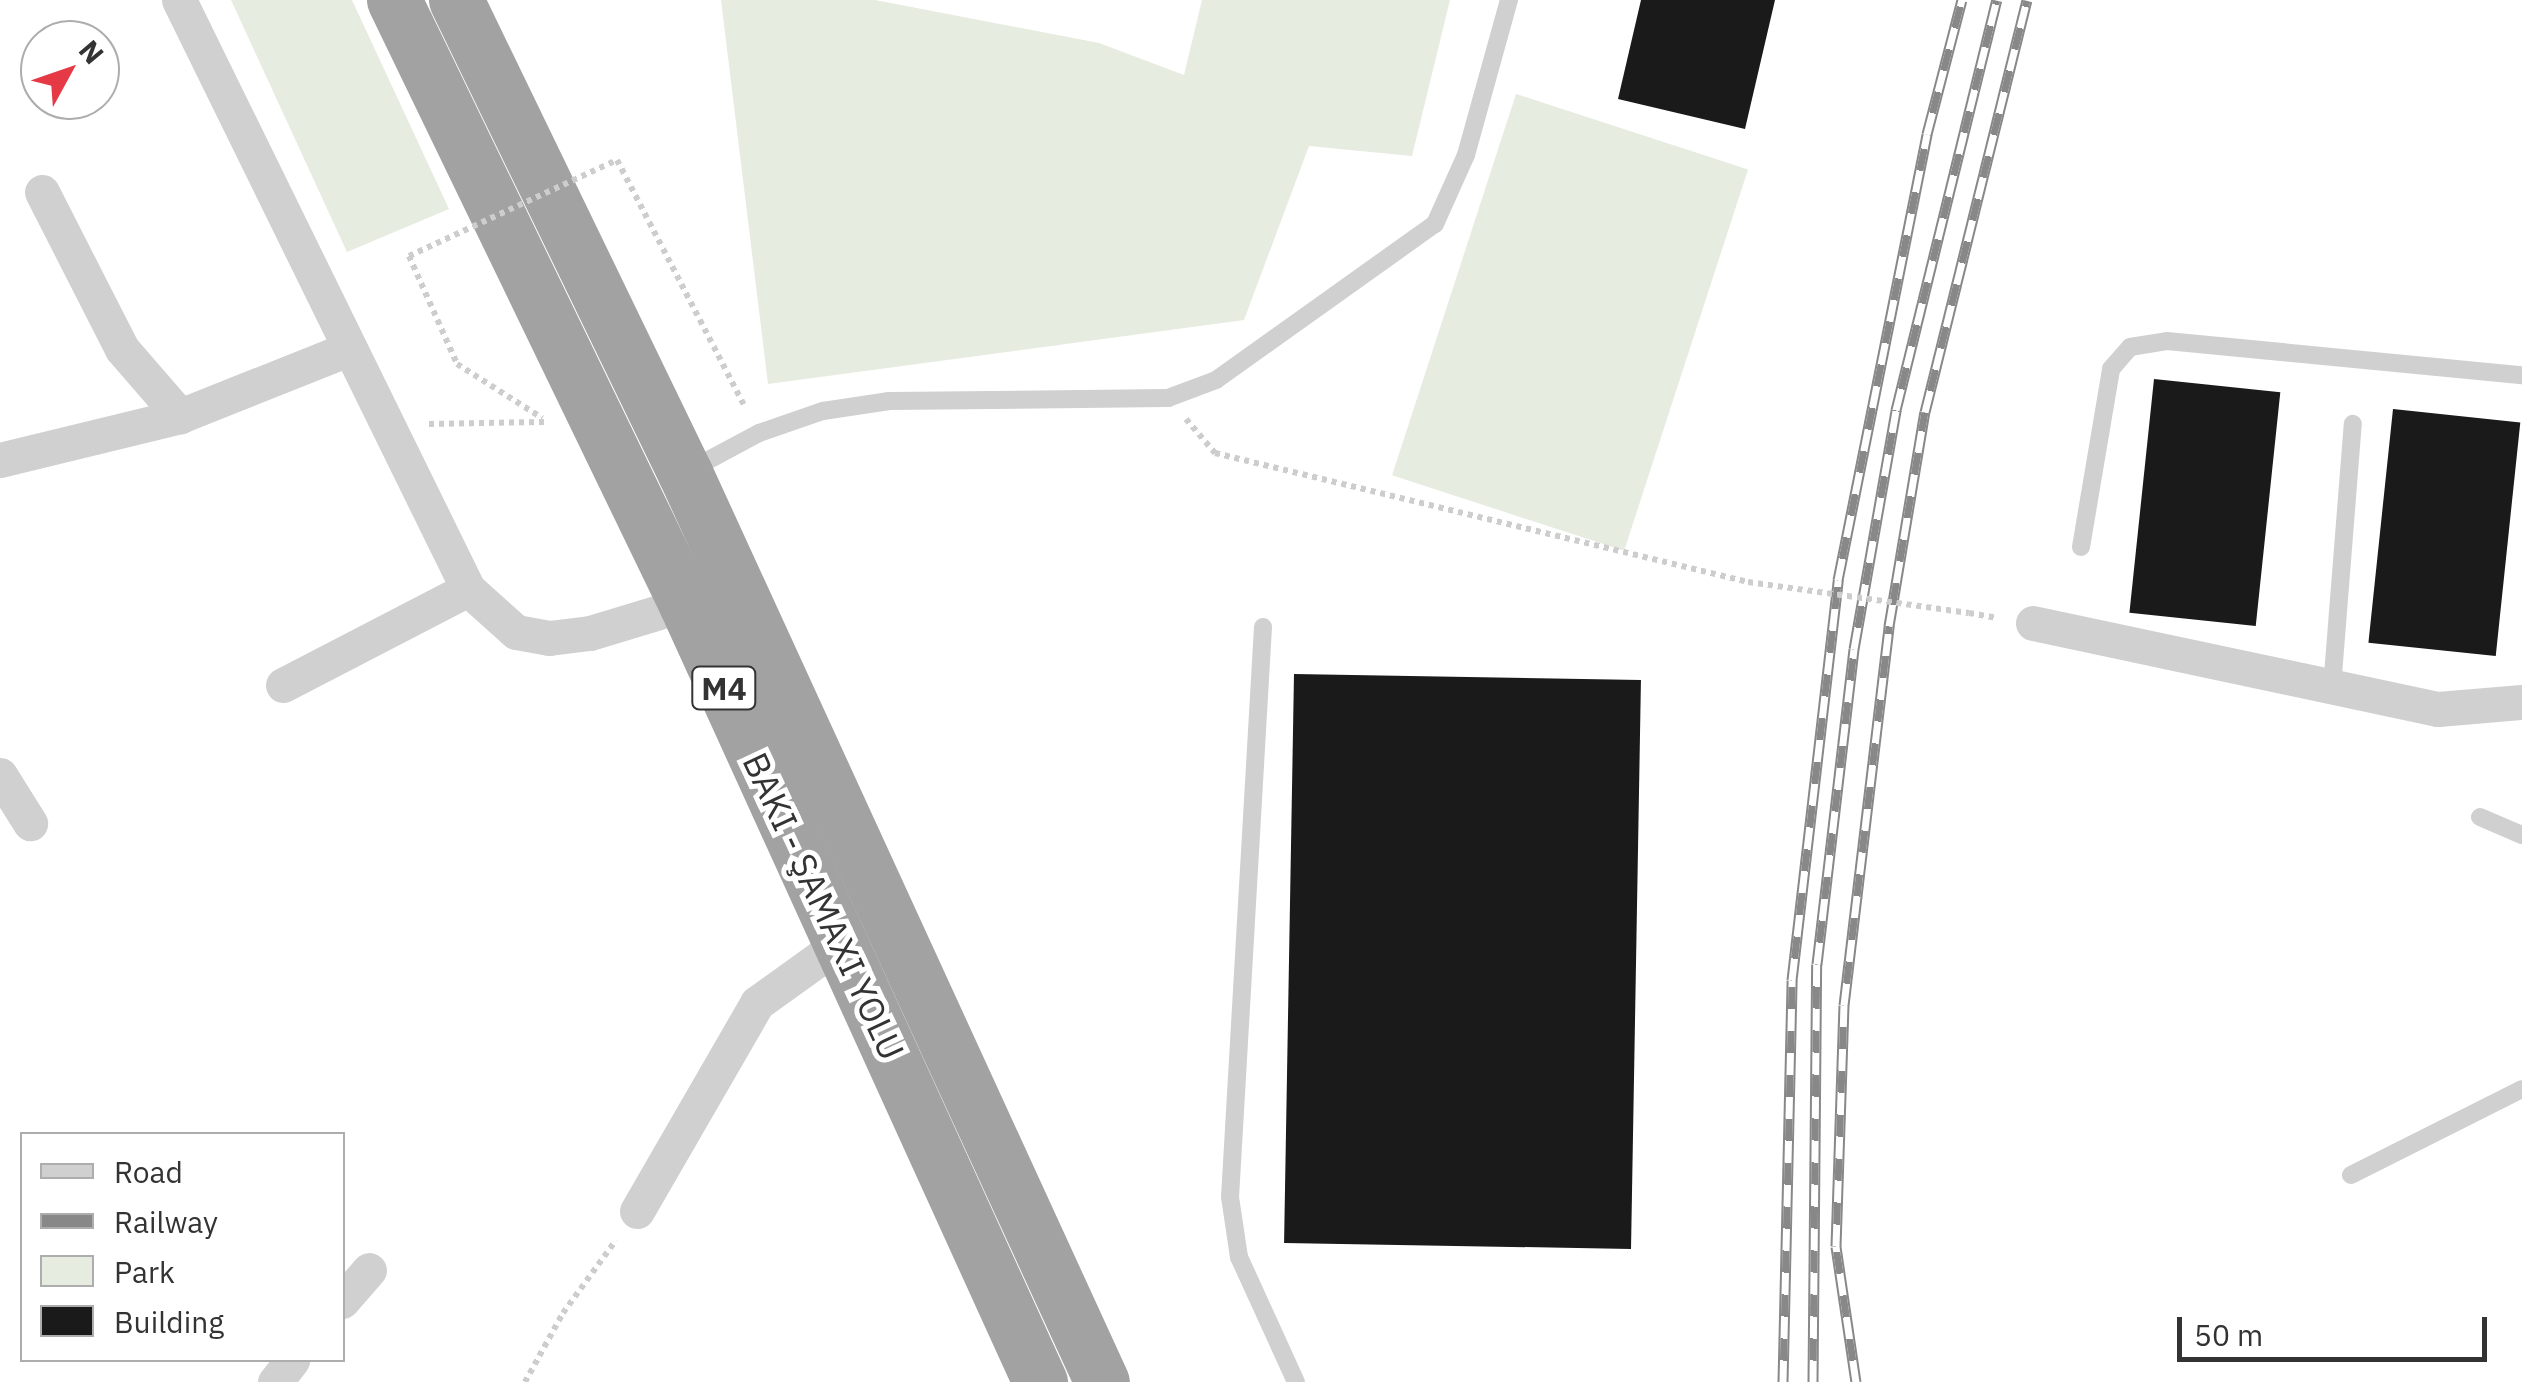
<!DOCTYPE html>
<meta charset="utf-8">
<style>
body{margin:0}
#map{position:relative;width:2522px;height:1382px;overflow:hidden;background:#fff;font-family:"IBM Plex Sans",sans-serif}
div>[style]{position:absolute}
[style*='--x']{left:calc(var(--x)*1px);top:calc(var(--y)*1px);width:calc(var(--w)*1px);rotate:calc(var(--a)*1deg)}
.green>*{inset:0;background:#e6ecdf;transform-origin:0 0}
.building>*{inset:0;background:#1a1a1a;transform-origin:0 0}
.path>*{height:6px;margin-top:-3px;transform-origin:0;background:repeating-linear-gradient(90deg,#cdcdcd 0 5px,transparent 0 10px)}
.service>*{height:18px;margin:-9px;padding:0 9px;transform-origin:9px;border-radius:9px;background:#d0d0d0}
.minor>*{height:35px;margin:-17.5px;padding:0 17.5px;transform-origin:17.5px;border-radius:17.5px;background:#d0d0d0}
.trunk>*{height:55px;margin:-27.5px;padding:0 27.5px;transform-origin:27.5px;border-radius:27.5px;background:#a2a2a2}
.rail>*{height:11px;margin-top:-5.5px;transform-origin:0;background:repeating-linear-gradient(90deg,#fff 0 22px,#888 0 44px);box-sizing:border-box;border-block:2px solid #888}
.path-bridge>*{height:6px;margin-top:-3px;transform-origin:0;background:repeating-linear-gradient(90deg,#cdcdcd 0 5px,transparent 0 10px)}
span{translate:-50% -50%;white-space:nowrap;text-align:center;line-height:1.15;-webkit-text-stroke:10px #fff;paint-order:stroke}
.shield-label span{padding:2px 8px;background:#fff;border:2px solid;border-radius:8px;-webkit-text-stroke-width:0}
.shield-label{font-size:32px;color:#333;font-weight:700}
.street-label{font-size:35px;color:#333}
.legend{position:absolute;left:20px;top:1132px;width:325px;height:230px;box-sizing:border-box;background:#fff;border:2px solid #adadad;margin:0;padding:12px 18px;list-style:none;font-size:30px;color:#333}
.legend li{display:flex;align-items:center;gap:20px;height:50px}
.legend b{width:50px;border:2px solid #adadad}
.north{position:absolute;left:20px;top:20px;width:100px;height:100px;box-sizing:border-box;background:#fff;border:2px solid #adadad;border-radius:50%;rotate:50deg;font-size:28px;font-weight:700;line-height:40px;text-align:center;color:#333}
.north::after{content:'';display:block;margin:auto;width:35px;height:45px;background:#e63946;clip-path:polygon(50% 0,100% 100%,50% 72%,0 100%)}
.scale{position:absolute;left:2177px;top:1317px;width:310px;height:45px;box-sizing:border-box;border:5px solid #333;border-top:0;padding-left:12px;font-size:30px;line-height:35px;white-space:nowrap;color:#333;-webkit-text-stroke:8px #fff;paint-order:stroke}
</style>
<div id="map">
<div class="green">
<div style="clip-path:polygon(231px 0,352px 0,449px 209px,347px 252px)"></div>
<div style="clip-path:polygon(721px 0,875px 0,1099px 43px,1184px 75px,1202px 0,1450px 0,1412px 156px,1309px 146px,1244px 320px,768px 384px)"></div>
<div style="left:1516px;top:94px;width:244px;height:401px;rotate:18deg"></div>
</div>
<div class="building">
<div style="clip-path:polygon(1641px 0,1775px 0,1745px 129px,1618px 99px)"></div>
<div style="left:2154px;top:379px;width:127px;height:235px;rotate:6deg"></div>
<div style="left:2393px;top:409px;width:128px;height:235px;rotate:6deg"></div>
<div style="left:1294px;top:674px;width:347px;height:569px;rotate:1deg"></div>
</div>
<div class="path">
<div style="--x:617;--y:160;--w:278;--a:62.6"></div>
<div style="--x:409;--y:256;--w:118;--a:66"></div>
<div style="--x:457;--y:364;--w:101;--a:32.4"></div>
<div style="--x:1186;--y:419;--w:45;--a:49.5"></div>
<div style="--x:1215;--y:453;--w:548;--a:13.61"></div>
<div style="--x:429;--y:424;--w:117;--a:-1"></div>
<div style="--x:1969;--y:613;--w:29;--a:10"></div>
<div style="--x:525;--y:1382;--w:79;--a:-61.2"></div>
<div style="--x:563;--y:1313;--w:90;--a:-54"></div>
</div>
<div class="service">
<div style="--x:690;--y:470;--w:78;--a:-28.2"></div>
<div style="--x:759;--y:433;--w:68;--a:-19"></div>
<div style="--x:823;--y:411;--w:67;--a:-8.6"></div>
<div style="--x:889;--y:401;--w:279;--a:-0.6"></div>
<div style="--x:1168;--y:398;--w:51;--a:-20.6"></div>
<div style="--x:1216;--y:380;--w:269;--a:-35.5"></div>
<div style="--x:1435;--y:224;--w:76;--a:-65.8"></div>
<div style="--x:1466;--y:155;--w:161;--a:-74.5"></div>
<div style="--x:2081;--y:547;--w:181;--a:-80.4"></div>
<div style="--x:2111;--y:369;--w:29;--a:-49"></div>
<div style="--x:2130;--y:347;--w:37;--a:-9"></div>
<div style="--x:2167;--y:341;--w:357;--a:5.5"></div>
<div style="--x:1263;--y:627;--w:571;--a:93.31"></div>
<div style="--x:1230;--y:1197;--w:61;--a:81.5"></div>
<div style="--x:1239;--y:1257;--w:137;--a:65.5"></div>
<div style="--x:2332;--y:688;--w:265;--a:-85.5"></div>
<div style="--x:2480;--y:817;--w:46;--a:23.2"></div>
<div style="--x:2351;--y:1175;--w:191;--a:-26.7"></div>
</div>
<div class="minor">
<div style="--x:179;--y:0;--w:656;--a:63.86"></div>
<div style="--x:468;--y:589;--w:64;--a:41.9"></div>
<div style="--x:516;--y:632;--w:34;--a:10"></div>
<div style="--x:549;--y:638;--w:41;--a:-7"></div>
<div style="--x:590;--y:633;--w:100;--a:-16.8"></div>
<div style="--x:42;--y:192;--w:176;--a:63"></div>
<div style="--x:122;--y:349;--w:89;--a:49.1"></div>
<div style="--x:0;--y:460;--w:185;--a:-13.7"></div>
<div style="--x:180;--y:416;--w:179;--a:-21.7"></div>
<div style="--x:2033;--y:623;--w:414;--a:12"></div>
<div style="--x:2438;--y:709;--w:84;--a:-4.8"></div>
<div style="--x:283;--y:685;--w:208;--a:-27.4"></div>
<div style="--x:0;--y:775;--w:57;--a:58"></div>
<div style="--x:637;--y:1211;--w:240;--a:-60"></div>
<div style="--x:757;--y:1003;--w:105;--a:-35.7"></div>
<div style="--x:342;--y:1301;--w:41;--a:-48.9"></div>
<div style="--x:275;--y:1382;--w:28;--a:-52"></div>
</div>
<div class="trunk">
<div style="--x:394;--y:0;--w:671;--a:64.2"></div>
<div style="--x:686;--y:604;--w:855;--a:65.53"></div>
<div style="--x:456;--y:0;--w:526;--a:64.17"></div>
<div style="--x:685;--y:473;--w:1000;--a:65.36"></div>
</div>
<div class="rail">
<div style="--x:1783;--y:1382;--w:402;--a:-88.7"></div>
<div style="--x:1792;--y:980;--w:403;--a:-83.4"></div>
<div style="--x:1838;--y:580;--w:455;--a:-78.7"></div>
<div style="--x:1927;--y:134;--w:138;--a:-75.4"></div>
<div style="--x:1813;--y:1382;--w:418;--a:-89.5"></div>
<div style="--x:1817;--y:964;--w:317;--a:-83.3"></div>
<div style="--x:1854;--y:649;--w:243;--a:-80"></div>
<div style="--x:1896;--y:410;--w:422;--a:-76.2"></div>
<div style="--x:1856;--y:1382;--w:137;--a:-98.4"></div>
<div style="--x:1836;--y:1246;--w:241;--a:-88.1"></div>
<div style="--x:1844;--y:1005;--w:382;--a:-83.2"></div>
<div style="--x:1889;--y:626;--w:217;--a:-80.5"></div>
<div style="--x:1925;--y:412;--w:424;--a:-76.1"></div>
</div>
<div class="path-bridge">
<div style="--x:409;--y:256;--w:229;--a:-24.8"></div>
<div style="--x:1748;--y:582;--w:223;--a:8"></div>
</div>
<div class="shield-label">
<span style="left:724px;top:688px">M4</span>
</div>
<div class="street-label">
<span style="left:824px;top:906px;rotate:65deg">BAKI - ŞAMAXI YOLU</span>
</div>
<ul class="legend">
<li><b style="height:12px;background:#d0d0d0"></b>Road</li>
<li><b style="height:12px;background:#888"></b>Railway</li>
<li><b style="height:28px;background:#e6ecdf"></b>Park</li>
<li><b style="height:28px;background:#1a1a1a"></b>Building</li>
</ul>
<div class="north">N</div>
<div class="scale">50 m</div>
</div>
